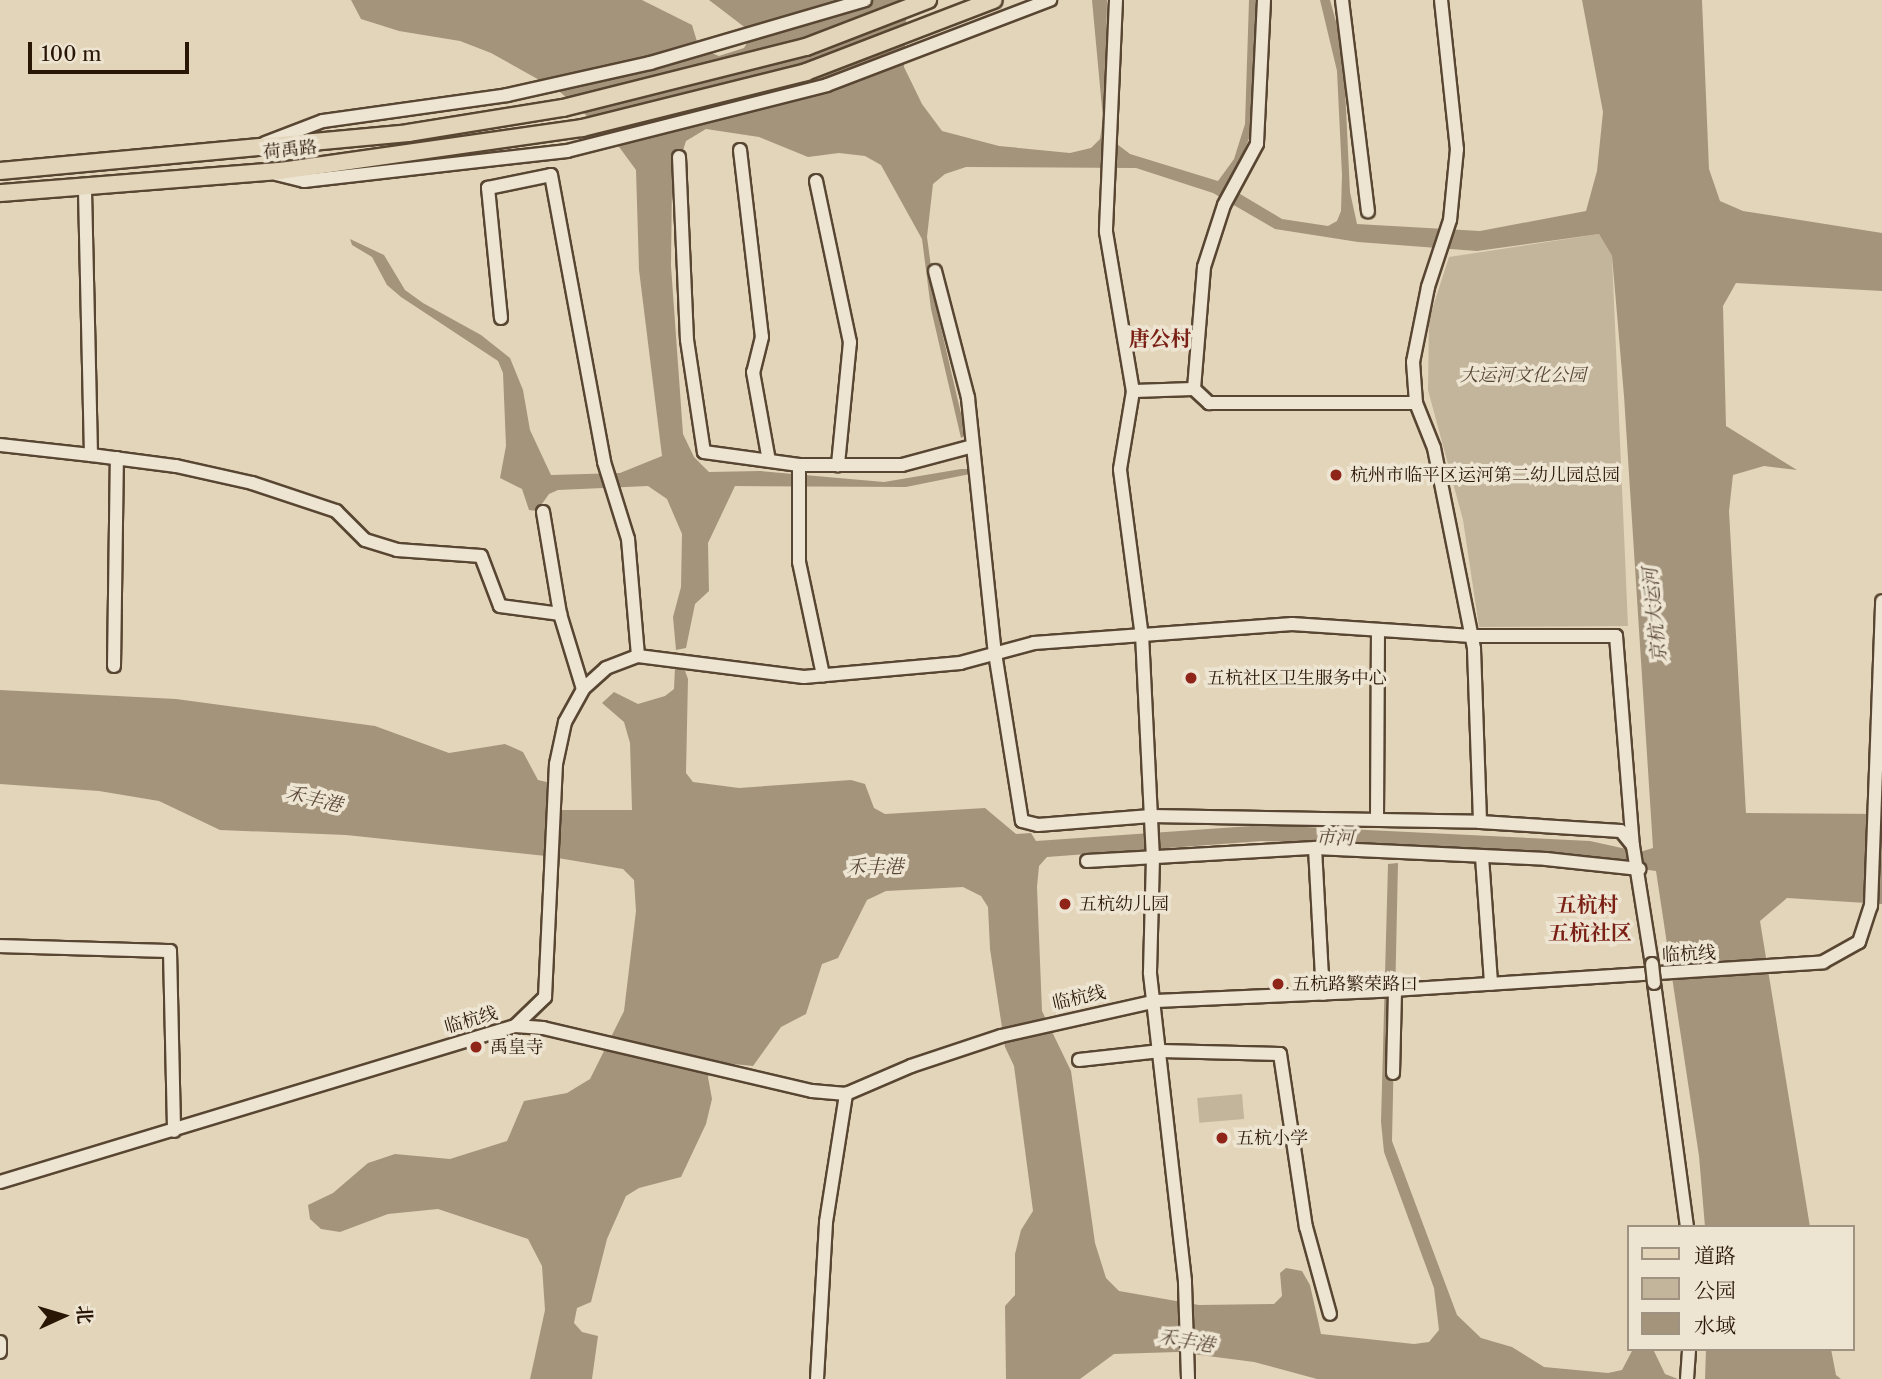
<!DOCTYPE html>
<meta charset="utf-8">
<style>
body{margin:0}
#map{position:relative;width:1882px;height:1379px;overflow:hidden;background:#e3d5ba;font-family:"Libre Caslon Text","Noto Serif SC",serif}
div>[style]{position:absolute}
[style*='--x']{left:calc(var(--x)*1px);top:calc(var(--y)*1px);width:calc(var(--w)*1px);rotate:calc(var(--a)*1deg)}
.green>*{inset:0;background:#c3b59b;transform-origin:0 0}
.water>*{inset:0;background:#a4947c}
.roads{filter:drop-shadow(2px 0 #584632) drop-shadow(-2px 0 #584632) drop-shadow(0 2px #584632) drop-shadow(0 -2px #584632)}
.minor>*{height:12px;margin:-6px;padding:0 6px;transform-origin:6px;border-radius:6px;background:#ede4d2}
.major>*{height:16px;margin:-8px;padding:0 8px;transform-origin:8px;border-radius:8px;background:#e3d5ba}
.bridges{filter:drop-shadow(2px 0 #584632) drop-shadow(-2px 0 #584632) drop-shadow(0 2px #584632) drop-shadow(0 -2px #584632)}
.minor-bridge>*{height:12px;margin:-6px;padding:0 6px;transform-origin:6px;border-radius:6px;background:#ede4d2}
.dots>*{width:19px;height:19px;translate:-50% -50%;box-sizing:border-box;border:4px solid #ede4d2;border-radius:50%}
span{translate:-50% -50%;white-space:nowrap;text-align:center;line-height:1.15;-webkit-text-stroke:7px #ede4d2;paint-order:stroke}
.street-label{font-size:18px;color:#291605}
.park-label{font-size:18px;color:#574632;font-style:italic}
.poi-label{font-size:18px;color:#291605}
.left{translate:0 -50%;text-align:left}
.water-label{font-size:19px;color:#5a4835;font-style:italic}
.quarter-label{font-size:21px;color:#7a1f14;font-weight:700}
.legend{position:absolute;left:1627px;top:1225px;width:228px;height:126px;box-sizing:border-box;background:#ede4d2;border:2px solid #9f9280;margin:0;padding:9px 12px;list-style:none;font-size:21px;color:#291605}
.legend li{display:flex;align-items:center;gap:14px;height:35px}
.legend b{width:35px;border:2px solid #9f9280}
.north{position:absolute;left:28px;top:1281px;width:70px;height:70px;-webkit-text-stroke:5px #ede4d2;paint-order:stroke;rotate:86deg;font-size:19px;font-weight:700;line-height:28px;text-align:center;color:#291605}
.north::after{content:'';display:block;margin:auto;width:24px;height:32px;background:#291605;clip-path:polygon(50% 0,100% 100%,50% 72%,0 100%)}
.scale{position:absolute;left:28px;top:42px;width:161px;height:32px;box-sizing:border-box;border:4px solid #291605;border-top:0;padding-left:9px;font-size:21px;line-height:24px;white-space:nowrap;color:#291605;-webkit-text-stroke:5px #ede4d2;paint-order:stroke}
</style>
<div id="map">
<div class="green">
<div style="clip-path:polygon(1599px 234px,1612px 256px,1628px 626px,1479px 627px,1463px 520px,1428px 390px,1429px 319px,1449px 257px)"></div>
<div style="left:1242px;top:1094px;width:25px;height:45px;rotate:85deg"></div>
</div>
<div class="water">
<div style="clip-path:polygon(351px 0,642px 0,692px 25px,699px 48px,719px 56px,744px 48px,750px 38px,747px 29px,709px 0,907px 0,904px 67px,922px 104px,942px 131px,999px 146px,1070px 153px,1091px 148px,1100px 139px,1103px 119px,1092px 0,1107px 0,1106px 62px,1113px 141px,1130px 154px,1218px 181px,1234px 159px,1245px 124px,1249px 0,1258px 0,1250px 136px,1230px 188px,1282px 219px,1328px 226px,1337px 221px,1341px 211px,1342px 175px,1337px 71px,1320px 0,1330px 0,1343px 47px,1350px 192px,1357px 224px,1480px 231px,1586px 211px,1597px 171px,1603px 112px,1582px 0,1702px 0,1709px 169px,1720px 201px,1743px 211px,1882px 233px,1882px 291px,1736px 283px,1723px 306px,1726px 426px,1797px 470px,1764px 466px,1733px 475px,1729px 511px,1746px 813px,1882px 814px,1882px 904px,1787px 898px,1760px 921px,1810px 1227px,1705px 1227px,1699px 1156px,1656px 871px,1485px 849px,1262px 841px,1047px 857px,1039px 866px,1037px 887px,1042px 1011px,1071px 1071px,1095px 1243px,1106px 1278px,1119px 1291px,1199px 1305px,1274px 1304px,1282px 1296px,1280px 1273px,1286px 1268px,1302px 1271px,1310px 1285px,1321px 1334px,1414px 1344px,1429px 1342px,1439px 1330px,1434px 1288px,1384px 1152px,1381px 1122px,1388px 864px,1398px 863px,1392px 1141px,1457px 1315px,1481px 1338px,1512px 1347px,1544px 1367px,1608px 1373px,1622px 1370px,1633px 1349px,1653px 1349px,1665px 1374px,1678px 1379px,1317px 1379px,1254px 1362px,1177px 1352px,1114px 1354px,1080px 1379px,1006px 1379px,1005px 1306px,1015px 1295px,1015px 1254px,1021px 1230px,1033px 1211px,1014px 1066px,1005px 1047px,990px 949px,988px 907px,981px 896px,963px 887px,886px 891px,867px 900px,838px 958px,822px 964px,806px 1014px,781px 1027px,753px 1066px,714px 1062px,708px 1077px,712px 1099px,706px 1124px,681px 1177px,639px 1188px,626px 1196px,607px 1239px,591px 1302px,577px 1308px,574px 1323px,582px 1332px,598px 1336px,592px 1379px,530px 1379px,545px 1310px,542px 1266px,528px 1239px,438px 1209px,388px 1214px,340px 1232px,321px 1229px,310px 1219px,308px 1205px,333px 1193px,368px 1163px,395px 1154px,450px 1159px,507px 1141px,524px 1101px,567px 1093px,590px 1079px,624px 1011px,636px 911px,634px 880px,623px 869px,546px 856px,346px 835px,220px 830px,159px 801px,99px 791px,0 784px,0 690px,176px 699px,375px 726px,449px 753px,505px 744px,523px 752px,538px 780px,551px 783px,549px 801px,561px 810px,632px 810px,630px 743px,624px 722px,602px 703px,614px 692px,638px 704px,665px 696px,674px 689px,675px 666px,684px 668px,688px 679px,686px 773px,693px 782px,739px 788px,851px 780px,865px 784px,874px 808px,885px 814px,985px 808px,1016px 834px,1031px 833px,1036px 841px,1266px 825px,1590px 841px,1640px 852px,1653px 848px,1624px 396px,1612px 256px,1599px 234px,1477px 251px,1358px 242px,1275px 229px,1213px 193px,1136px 168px,966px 167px,945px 174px,933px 184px,927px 237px,937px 311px,966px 435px,961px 438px,931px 309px,922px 239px,881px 165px,865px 156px,839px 153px,808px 157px,759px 137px,706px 129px,686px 141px,672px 185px,671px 266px,683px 434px,694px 457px,709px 472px,760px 471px,884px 482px,961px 469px,969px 469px,970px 474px,906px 487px,735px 486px,708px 543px,709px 591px,695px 604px,686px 648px,676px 650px,673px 617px,681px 587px,682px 534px,667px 499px,648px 486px,558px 490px,549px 494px,537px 511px,529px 510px,522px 489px,500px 478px,506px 446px,503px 373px,498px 361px,401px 297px,387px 285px,372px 257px,352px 245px,350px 239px,384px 255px,405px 290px,423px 303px,481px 335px,510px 358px,523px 390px,530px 430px,551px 475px,620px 473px,662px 456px,639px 270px,636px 170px,614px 140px,559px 91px,491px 53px,460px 41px,399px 31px,361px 19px)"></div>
<div style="clip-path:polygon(1706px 1349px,1831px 1349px,1836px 1375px,1841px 1379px,1705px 1379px)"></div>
</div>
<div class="roads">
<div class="minor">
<div style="--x:1116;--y:0;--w:232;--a:92.5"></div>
<div style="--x:1106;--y:232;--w:161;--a:80.4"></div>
<div style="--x:1264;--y:0;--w:144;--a:92.8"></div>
<div style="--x:1257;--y:144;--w:69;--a:118.4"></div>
<div style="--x:1224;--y:205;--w:65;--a:107.9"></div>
<div style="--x:1204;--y:267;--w:122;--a:94.7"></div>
<div style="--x:1194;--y:389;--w:21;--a:43"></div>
<div style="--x:1209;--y:403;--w:207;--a:0"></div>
<div style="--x:1342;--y:0;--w:213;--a:83"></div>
<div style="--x:1441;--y:0;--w:150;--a:83.9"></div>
<div style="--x:1457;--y:149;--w:71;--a:95.6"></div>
<div style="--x:1450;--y:220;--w:71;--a:108.2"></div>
<div style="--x:1428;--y:287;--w:76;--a:101.3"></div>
<div style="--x:1413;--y:362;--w:41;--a:85.8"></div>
<div style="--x:1416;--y:403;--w:48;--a:68.2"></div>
<div style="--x:1434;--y:448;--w:205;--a:78.7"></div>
<div style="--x:1474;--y:649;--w:173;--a:88"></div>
<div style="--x:265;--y:143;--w:62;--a:-20.8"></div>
<div style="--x:323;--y:121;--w:186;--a:-8"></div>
<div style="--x:507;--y:95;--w:147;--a:-12.6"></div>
<div style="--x:650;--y:63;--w:224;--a:-16.3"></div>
<div style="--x:740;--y:150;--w:188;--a:83.3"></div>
<div style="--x:762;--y:337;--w:36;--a:104"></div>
<div style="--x:753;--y:372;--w:90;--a:79.8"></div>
<div style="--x:679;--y:157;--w:183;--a:87.5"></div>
<div style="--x:687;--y:340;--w:113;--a:81.4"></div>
<div style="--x:704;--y:452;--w:96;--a:7.8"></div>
<div style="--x:799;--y:465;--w:103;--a:0"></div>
<div style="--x:902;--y:465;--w:73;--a:-15"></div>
<div style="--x:276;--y:174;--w:29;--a:14"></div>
<div style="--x:304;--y:181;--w:265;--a:-6.5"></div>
<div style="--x:567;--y:151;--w:268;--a:-14.2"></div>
<div style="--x:827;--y:85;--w:239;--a:-20.9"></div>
<div style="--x:816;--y:181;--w:165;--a:78.1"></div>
<div style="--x:850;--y:342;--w:124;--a:95.6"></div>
<div style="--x:935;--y:271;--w:131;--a:75.4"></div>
<div style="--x:968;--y:398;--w:256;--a:84"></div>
<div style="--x:995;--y:653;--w:170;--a:80.9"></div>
<div style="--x:1022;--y:821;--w:16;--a:14"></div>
<div style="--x:1038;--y:825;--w:113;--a:-4.6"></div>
<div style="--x:1151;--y:816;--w:329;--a:1"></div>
<div style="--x:1480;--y:822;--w:141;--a:3.7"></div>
<div style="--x:1621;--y:831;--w:19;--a:51"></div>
<div style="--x:501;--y:318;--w:131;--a:-95.7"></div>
<div style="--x:488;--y:188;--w:64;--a:-11.7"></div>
<div style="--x:551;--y:175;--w:292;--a:79.5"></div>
<div style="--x:604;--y:462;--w:81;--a:72.7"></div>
<div style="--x:628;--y:539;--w:117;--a:85.1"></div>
<div style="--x:0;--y:445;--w:92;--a:6.3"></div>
<div style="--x:91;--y:455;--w:269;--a:-91.3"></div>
<div style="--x:91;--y:455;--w:86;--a:7.4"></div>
<div style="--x:176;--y:466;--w:78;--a:12.6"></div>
<div style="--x:252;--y:483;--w:89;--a:18.4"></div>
<div style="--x:336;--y:511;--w:41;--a:45"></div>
<div style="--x:365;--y:540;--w:34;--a:17"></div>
<div style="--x:397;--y:550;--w:84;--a:4.1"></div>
<div style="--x:481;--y:556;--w:53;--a:69.2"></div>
<div style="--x:500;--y:606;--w:61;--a:7.6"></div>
<div style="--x:799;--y:465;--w:97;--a:90"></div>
<div style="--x:799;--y:562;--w:116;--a:78"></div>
<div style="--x:543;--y:512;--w:103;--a:80.5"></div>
<div style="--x:560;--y:614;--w:78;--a:73"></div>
<div style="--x:114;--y:666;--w:208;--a:-89.2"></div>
<div style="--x:1377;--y:819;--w:189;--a:-89.7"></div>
<div style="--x:1315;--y:848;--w:146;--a:86.9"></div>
<div style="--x:1482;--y:857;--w:127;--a:85.9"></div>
<div style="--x:1087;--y:861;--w:228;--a:-3.3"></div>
<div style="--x:1315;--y:848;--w:231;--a:2.7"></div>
<div style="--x:1546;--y:859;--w:94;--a:6.1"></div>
<div style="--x:0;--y:946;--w:170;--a:1.7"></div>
<div style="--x:170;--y:951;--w:180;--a:88.7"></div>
<div style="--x:1654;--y:983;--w:246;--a:82.3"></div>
<div style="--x:515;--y:1026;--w:42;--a:-44"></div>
<div style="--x:545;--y:997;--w:233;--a:-87.3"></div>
<div style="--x:556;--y:764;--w:43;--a:-77.9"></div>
<div style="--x:565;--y:722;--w:38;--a:-61"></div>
<div style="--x:583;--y:689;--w:31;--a:-42"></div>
<div style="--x:606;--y:668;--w:34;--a:-21"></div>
<div style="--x:638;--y:656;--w:167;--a:7.2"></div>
<div style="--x:804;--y:677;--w:157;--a:-5.1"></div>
<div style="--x:960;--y:663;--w:77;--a:-15.1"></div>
<div style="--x:1034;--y:643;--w:259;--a:-4.2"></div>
<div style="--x:1292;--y:624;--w:180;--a:3.8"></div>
<div style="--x:1472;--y:636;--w:144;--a:0"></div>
<div style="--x:1616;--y:636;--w:211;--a:85.4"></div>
<div style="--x:1633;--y:846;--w:120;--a:80.9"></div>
<div style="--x:1079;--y:1060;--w:82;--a:-6.3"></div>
<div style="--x:1161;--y:1051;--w:119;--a:1.4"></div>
<div style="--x:1280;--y:1054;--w:175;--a:81.5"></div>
<div style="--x:1306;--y:1227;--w:90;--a:74.6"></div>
<div style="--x:1393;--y:1073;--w:83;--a:-88.6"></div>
<div style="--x:0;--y:1182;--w:538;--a:-16.85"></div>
<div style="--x:515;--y:1026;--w:28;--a:4"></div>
<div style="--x:543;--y:1028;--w:276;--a:13.2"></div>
<div style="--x:812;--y:1091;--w:34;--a:5"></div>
<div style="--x:846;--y:1094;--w:71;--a:-23.3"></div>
<div style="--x:911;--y:1066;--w:95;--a:-18.4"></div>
<div style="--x:1001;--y:1036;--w:159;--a:-12.7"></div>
<div style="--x:1156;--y:1001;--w:239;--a:-2.6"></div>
<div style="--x:1395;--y:990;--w:429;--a:-3.7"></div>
<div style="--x:1823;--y:962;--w:41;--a:-29.1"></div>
<div style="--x:1859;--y:942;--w:38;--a:-72"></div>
<div style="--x:1871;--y:906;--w:305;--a:-87.9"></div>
<div style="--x:0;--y:1342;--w:10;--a:90"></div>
<div style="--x:817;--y:1379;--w:157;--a:-86.7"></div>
<div style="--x:826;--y:1222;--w:130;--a:-81.1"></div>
<div style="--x:1188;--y:1379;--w:98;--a:-91.8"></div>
<div style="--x:1185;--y:1281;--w:311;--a:-96.5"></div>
<div style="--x:1150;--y:972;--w:113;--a:-88.5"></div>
<div style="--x:1153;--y:859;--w:222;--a:-92.8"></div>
<div style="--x:1142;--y:637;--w:169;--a:-97.5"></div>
<div style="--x:1120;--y:469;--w:79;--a:-80.5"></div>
<div style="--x:1133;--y:391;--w:61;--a:-1.9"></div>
<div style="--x:1687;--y:1379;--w:30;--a:-86"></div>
</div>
<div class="major">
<div style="--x:0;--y:171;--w:410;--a:-5.3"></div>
<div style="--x:408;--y:133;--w:157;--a:-9.2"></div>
<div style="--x:563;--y:108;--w:251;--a:-14.1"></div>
<div style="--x:806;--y:47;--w:131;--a:-21.1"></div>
<div style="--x:0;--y:193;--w:281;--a:-4.5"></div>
<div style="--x:280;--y:171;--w:305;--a:-8.1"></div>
<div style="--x:582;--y:128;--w:231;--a:-14"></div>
<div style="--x:806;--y:72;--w:201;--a:-21"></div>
</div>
</div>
<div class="bridges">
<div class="minor-bridge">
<div style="--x:1652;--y:964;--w:19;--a:84"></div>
</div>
</div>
<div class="dots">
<div style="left:1336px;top:475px;background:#8f2418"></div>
<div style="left:1191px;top:678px;background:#8f2418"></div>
<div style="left:1065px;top:904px;background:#8f2418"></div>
<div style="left:1278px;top:984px;background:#8f2418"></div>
<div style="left:476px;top:1047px;background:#8f2418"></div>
<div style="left:1222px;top:1138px;background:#8f2418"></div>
</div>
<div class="street-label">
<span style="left:290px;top:150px;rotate:-6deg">荷禹路</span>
<span style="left:1689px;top:954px;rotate:-3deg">临杭线</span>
<span style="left:1079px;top:998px;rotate:-13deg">临杭线</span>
<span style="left:471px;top:1020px;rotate:-16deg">临杭线</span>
</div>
<div class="park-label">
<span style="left:1523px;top:375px">大运河文化公园</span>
</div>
<div class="poi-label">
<span class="left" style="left:1350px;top:475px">杭州市临平区运河第二幼儿园总园</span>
<span class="left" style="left:1207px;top:678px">五杭社区卫生服务中心</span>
<span class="left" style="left:1079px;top:904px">五杭幼儿园</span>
<span class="left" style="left:1292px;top:984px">五杭路繁荣路口</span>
<span class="left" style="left:490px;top:1047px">禹皇寺</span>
<span class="left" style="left:1236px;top:1138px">五杭小学</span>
</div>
<div class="water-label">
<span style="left:1655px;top:615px;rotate:-96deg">京杭大运河</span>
<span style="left:314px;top:799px;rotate:14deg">禾丰港</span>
<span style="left:1335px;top:838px;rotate:1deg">市河</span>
<span style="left:875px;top:867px">禾丰港</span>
<span style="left:1186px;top:1341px;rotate:10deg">禾丰港</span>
</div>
<div class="quarter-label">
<span style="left:1160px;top:339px">唐公村</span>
<span style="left:1587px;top:905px">五杭村</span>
<span style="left:1590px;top:933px">五杭社区</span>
</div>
<ul class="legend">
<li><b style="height:9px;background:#e3d5ba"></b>道路</li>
<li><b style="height:19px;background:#c3b59b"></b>公园</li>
<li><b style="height:19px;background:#a4947c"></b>水域</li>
</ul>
<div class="north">北</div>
<div class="scale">100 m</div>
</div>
